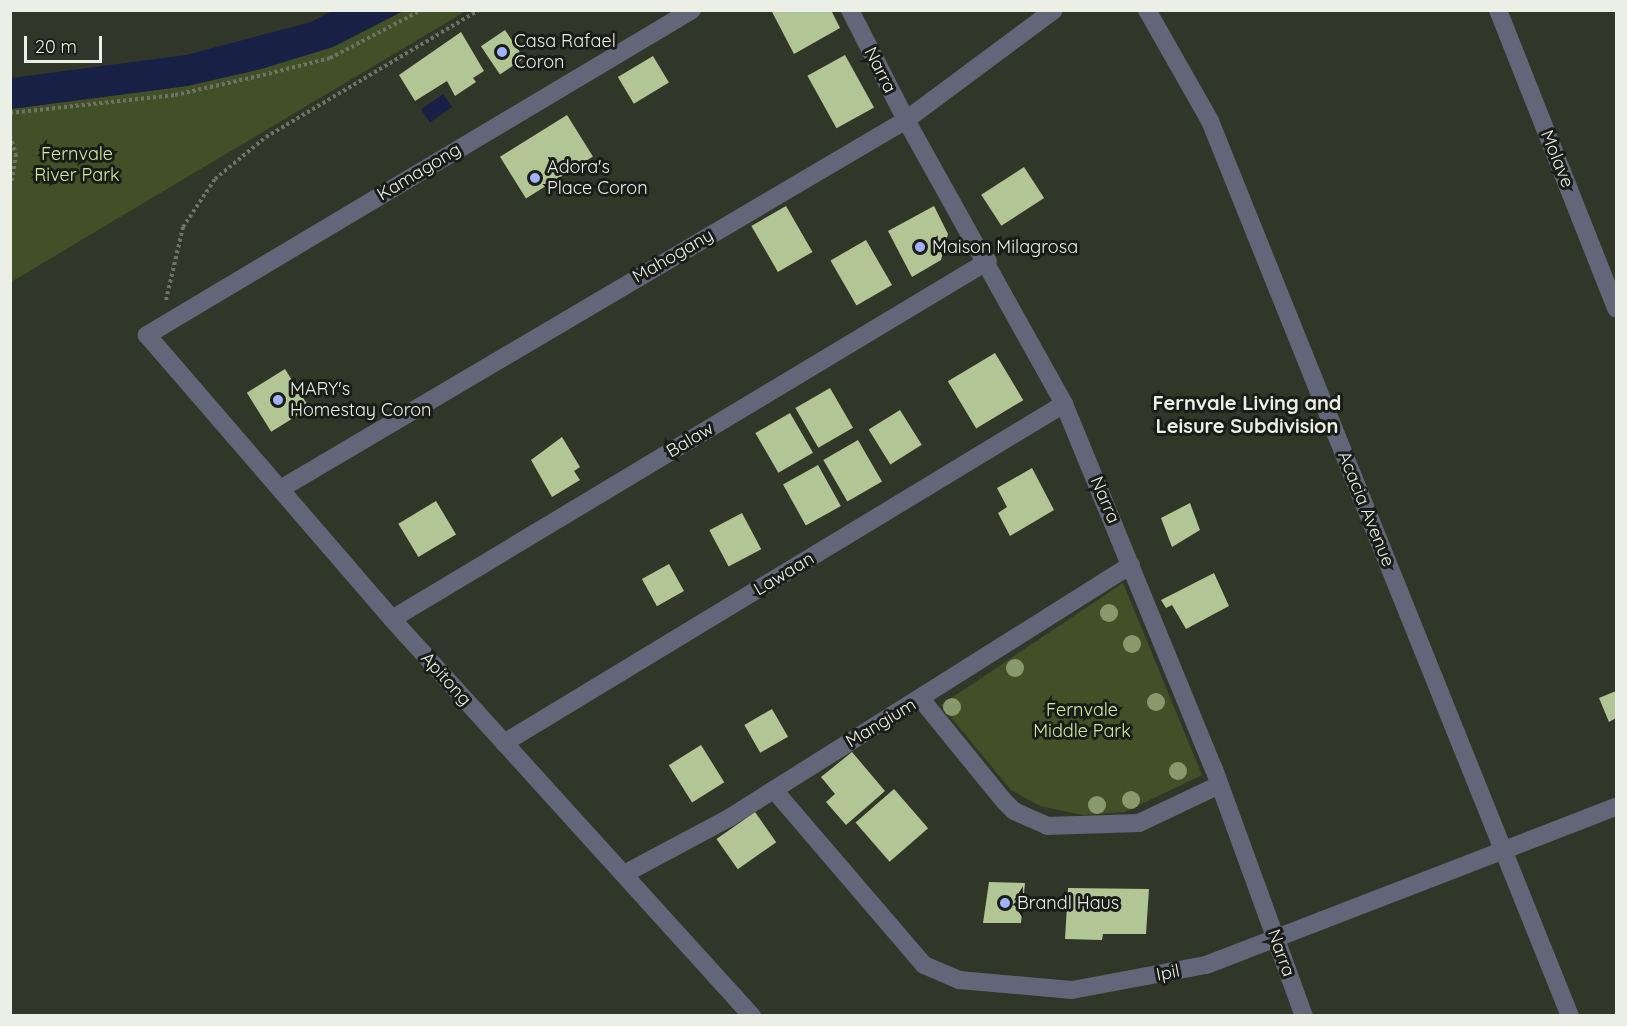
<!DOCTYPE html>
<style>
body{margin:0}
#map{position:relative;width:1627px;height:1026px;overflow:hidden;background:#313728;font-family:Quicksand,sans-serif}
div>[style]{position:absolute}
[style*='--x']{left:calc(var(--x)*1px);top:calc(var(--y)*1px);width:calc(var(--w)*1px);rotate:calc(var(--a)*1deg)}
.green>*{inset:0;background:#425028}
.water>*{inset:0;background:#192045;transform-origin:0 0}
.building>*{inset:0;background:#b2c594;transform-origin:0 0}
.path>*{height:4px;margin-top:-2px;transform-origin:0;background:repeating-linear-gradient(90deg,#6e7366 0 3px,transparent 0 6px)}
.minor>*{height:18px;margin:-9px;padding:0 9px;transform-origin:9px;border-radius:9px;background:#616679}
.trees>*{width:18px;height:18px;margin:-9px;border-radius:50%;background:#889a6b}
.dots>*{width:16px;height:16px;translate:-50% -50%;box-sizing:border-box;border:3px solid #1a1d17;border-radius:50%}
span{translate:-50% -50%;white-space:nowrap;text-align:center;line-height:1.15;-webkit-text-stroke:6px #1a1d17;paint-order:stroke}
.poi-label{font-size:18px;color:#ebefe6}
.left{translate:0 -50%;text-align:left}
.street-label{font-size:18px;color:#ebefe6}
.park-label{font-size:18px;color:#cfeba2}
.neighbourhood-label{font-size:20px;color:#ebefe6;font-weight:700}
.frame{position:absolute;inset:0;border:12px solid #ebefe6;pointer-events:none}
.scale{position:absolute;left:24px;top:36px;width:78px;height:27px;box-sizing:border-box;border:3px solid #ebefe6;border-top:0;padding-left:8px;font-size:18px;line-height:21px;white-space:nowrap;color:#ebefe6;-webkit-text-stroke:4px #1a1d17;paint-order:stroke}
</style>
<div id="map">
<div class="green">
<div style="clip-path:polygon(403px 11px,466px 11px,11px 282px,11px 109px,187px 86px,261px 69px,333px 47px)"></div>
<div style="clip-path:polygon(1123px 583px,1202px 775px,1125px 812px,1083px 815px,1040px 806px,1011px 790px,941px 705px)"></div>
</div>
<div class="water">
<div style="clip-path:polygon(332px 11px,403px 11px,333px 47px,261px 69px,187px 86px,11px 109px,11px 78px,186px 55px,311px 22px)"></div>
<div style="left:443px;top:94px;width:16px;height:27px;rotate:55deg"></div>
</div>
<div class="building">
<div style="clip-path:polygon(771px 10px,831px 10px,840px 28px,794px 54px)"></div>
<div style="left:505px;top:30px;width:34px;height:29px;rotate:56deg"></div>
<div style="clip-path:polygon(461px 32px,484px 71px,473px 78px,476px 82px,455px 96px,447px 81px,415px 101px,399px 75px)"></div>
<div style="left:845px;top:55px;width:60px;height:43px;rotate:61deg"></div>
<div style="left:653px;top:56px;width:31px;height:41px;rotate:59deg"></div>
<div style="left:567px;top:115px;width:49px;height:79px;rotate:58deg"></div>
<div style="left:1024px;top:167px;width:37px;height:51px;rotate:57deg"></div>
<div style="left:786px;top:206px;width:53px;height:40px;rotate:60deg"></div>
<div style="clip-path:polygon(934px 206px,948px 234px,941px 260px,912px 277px,888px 231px)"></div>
<div style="left:866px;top:240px;width:52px;height:41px;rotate:60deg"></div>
<div style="left:995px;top:353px;width:55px;height:55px;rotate:59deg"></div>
<div style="left:285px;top:369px;width:46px;height:45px;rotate:58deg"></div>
<div style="left:830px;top:388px;width:46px;height:40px;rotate:60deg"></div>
<div style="left:900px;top:410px;width:41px;height:37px;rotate:58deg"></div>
<div style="left:790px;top:413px;width:46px;height:40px;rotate:60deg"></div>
<div style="clip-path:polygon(562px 437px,580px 467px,574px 471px,580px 480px,552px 497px,531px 460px)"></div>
<div style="left:858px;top:440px;width:48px;height:40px;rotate:60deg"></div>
<div style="left:818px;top:465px;width:47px;height:40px;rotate:61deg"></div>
<div style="clip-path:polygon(1032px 468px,1054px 510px,1010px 536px,998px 513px,1007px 507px,997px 488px)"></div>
<div style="left:436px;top:501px;width:39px;height:44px;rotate:59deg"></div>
<div style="clip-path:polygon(1190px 503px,1200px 530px,1172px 547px,1161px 518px)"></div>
<div style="left:742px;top:513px;width:41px;height:37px;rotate:62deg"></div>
<div style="left:669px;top:564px;width:31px;height:31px;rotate:61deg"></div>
<div style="clip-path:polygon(1214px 573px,1229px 606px,1186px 629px,1172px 605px,1166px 608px,1161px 600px)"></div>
<div style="clip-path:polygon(1616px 691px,1616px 718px,1609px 722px,1599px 698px)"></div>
<div style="left:772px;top:709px;width:32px;height:32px;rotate:60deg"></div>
<div style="left:701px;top:745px;width:44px;height:38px;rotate:58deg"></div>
<div style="clip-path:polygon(852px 752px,885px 791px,846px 825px,826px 802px,835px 794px,821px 777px)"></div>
<div style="left:894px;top:789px;width:52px;height:51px;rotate:49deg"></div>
<div style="left:755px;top:812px;width:37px;height:47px;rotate:55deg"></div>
<div style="clip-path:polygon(989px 882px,1025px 883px,1021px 923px,983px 923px)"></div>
<div style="clip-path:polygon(1068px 888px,1149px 889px,1146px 934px,1103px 934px,1102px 940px,1065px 939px)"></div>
</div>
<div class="path">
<div style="--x:10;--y:113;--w:166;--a:-6.2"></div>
<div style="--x:175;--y:95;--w:90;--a:-12.8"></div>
<div style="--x:263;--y:75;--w:69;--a:-14.2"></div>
<div style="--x:330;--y:58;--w:104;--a:-27.6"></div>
<div style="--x:10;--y:136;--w:19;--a:72"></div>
<div style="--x:16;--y:154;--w:30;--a:99"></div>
<div style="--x:166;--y:300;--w:75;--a:-76.9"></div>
<div style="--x:183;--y:227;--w:58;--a:-56.3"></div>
<div style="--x:215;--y:179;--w:66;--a:-39.5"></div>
<div style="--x:266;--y:137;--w:248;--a:-30.8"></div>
</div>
<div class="minor">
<div style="--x:692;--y:10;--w:635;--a:149.19"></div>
<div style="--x:147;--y:335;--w:375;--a:49.2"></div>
<div style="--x:392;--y:619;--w:536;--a:47.8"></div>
<div style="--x:850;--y:10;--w:123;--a:63"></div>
<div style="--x:906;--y:120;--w:325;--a:60.9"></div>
<div style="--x:1064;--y:404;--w:395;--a:67.7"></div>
<div style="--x:1214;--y:769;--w:263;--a:70"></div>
<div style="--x:1147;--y:10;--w:128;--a:60.4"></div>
<div style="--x:1210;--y:121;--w:965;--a:68.09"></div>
<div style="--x:1498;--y:10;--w:321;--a:68.4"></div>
<div style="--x:282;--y:488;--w:724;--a:-30.53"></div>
<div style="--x:906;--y:120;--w:184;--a:-36.6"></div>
<div style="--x:392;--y:619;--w:695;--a:-30.99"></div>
<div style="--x:921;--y:699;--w:132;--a:50.9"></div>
<div style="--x:1004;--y:801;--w:14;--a:45"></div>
<div style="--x:1014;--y:811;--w:36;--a:24"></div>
<div style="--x:1047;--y:826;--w:92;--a:-1.9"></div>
<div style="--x:1139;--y:823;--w:89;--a:-25.4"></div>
<div style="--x:504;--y:743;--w:655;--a:-31.19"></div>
<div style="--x:774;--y:790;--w:230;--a:49.4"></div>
<div style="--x:924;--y:965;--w:38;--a:23"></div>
<div style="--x:959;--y:980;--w:113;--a:5.1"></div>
<div style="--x:1072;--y:990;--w:136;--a:-10.6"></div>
<div style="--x:1206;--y:965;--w:439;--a:-21.1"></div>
<div style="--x:626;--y:873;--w:117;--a:-28.1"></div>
<div style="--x:729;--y:818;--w:475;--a:-32.2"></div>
</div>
<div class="trees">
<div style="left:1109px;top:613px"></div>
<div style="left:1132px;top:644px"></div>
<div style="left:1015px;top:668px"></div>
<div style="left:1156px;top:702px"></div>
<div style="left:952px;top:707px"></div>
<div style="left:1178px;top:771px"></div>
<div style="left:1131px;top:800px"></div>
<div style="left:1097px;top:805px"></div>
</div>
<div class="dots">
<div style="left:502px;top:52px;background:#a1b3fd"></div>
<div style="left:535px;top:178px;background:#a1b3fd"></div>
<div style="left:920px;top:247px;background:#a1b3fd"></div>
<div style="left:278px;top:400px;background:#a1b3fd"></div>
<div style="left:1005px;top:903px;background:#a1b3fd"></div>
</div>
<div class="poi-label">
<span class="left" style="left:514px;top:52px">Casa Rafael<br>Coron</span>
<span class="left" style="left:547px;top:178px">Adora's<br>Place Coron</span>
<span class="left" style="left:932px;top:247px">Maison Milagrosa</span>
<span class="left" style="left:290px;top:400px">MARY's<br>Homestay Coron</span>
<span class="left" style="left:1017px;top:903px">Brandl Haus</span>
</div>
<div class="street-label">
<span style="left:880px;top:70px;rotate:63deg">Narra</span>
<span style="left:1557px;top:159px;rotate:68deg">Molave</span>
<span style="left:419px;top:172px;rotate:-31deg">Kamagong</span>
<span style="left:673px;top:256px;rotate:-30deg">Mahogany</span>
<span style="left:690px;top:440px;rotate:-31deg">Balaw</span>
<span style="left:1105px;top:500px;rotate:67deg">Narra</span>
<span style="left:1366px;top:509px;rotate:68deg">Acacia Avenue</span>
<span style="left:784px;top:574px;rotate:-31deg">Lawaan</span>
<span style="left:446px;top:679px;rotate:48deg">Apitong</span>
<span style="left:881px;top:723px;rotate:-31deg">Mangium</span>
<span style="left:1281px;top:953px;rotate:70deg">Narra</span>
<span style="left:1168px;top:973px;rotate:-11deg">Ipil</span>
</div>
<div class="park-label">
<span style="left:77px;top:165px">Fernvale<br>River Park</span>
<span style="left:1082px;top:721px">Fernvale<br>Middle Park</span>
</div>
<div class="neighbourhood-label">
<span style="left:1247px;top:414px">Fernvale Living and<br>Leisure Subdivision</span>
</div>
<div class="frame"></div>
<div class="scale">20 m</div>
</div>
